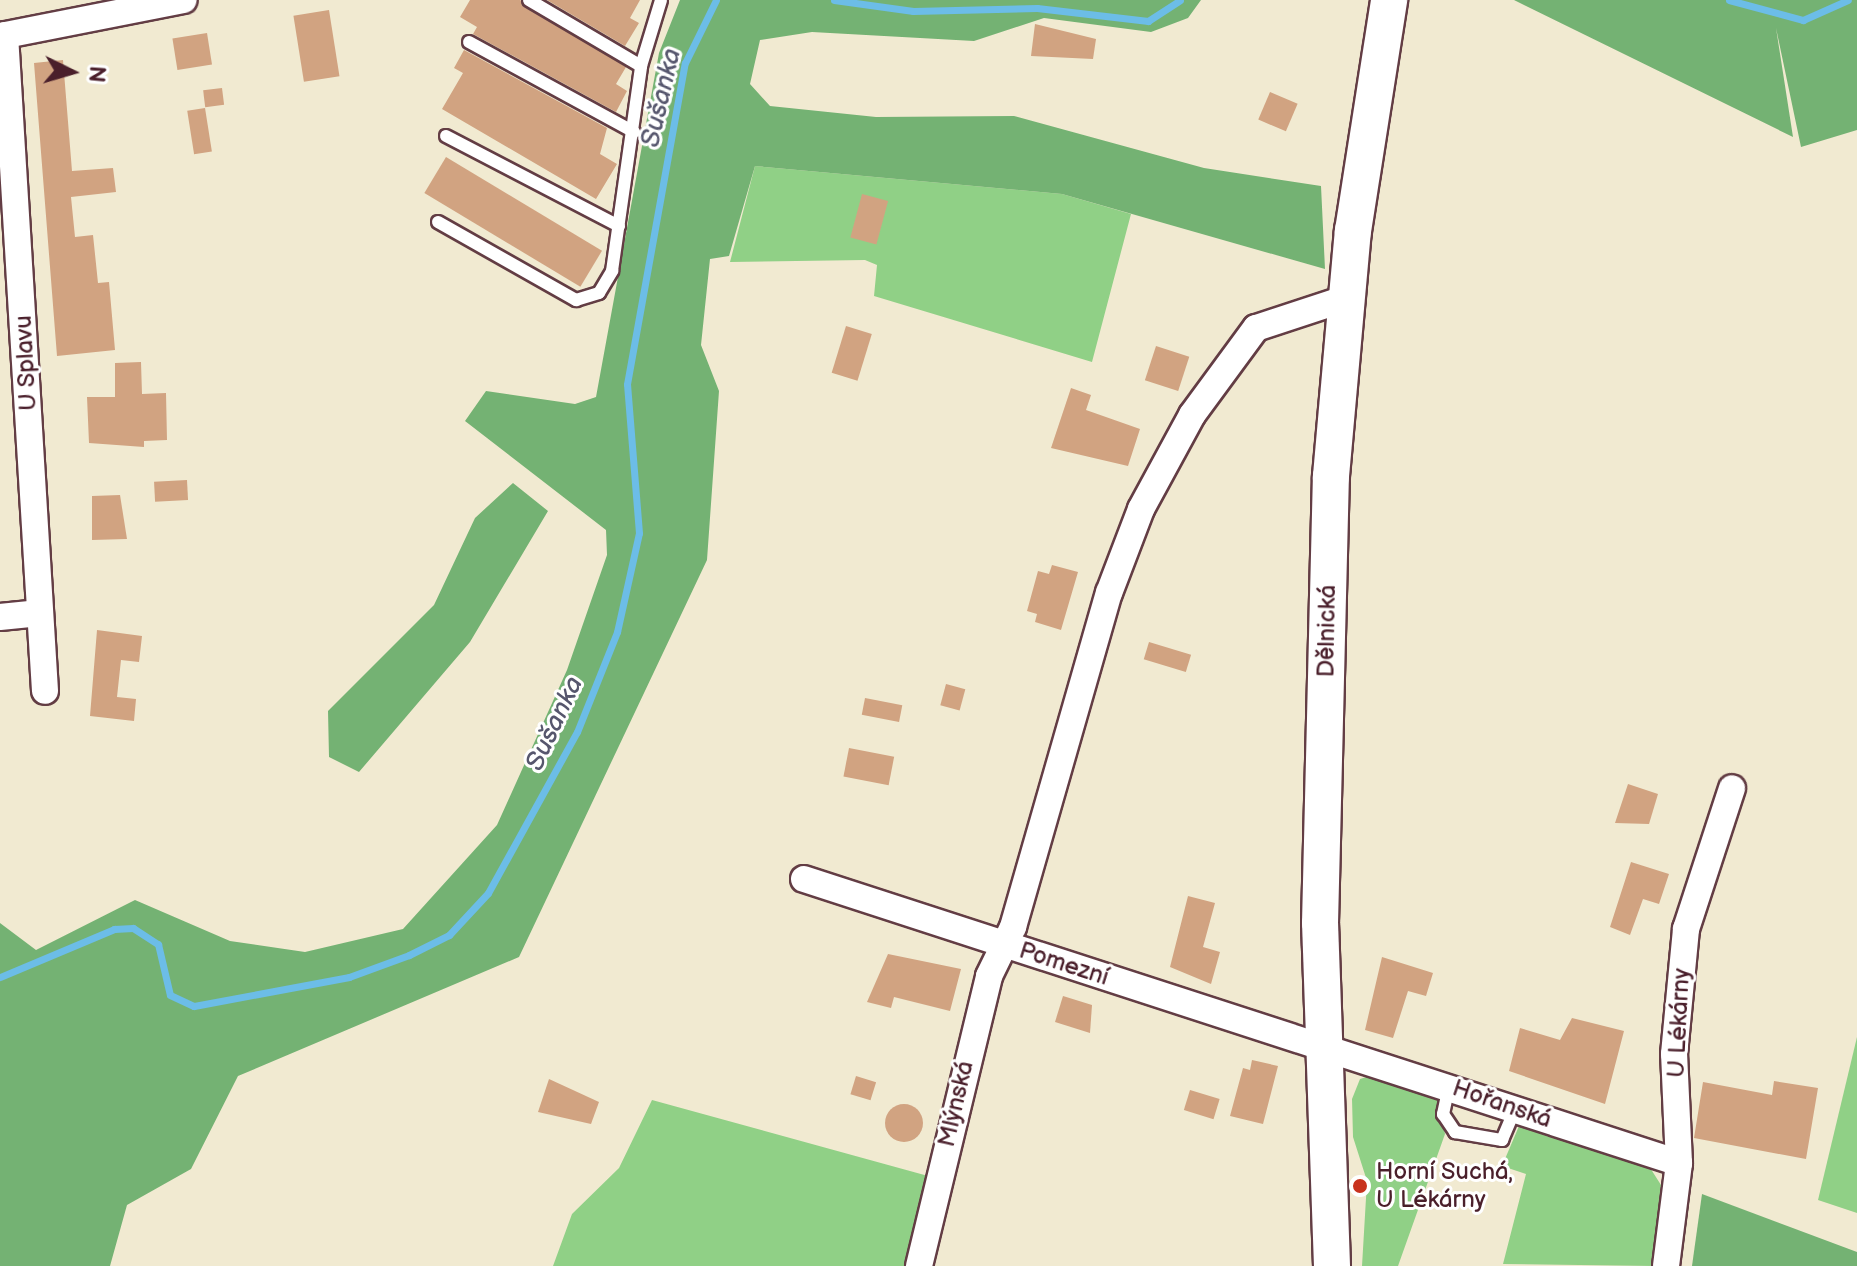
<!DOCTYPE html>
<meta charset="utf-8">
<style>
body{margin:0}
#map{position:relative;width:1857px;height:1266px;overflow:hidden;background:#f1ead1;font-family:"Balsamiq Sans",sans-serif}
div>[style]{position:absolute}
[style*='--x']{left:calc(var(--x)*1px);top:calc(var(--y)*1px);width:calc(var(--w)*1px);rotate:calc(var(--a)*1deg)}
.green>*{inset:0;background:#90d086}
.forest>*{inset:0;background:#74b273}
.stream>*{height:7px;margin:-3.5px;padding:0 3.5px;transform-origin:3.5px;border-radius:3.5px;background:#6cbde7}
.building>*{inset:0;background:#d1a381;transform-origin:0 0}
.round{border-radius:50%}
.roads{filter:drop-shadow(2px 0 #633d44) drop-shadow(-2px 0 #633d44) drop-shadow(0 2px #633d44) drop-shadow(0 -2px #633d44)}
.lane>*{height:12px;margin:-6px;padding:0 6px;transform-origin:6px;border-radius:6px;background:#fff}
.street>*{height:26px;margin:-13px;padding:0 13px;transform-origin:13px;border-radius:13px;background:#fff}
.secondary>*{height:36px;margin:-18px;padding:0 18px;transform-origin:18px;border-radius:18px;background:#fff}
.dots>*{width:22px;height:22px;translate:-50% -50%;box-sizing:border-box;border:4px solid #fff;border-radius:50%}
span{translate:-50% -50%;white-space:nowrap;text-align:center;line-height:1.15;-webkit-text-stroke:6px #fff;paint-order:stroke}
.street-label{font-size:24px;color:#4a1f2b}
.poi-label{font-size:24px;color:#4a1f2b}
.left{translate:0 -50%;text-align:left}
.water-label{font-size:26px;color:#56566d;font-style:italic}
.north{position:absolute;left:32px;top:32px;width:80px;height:80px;-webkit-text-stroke:6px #fff;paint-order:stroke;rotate:95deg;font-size:22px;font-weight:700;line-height:32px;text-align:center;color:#4a1f2b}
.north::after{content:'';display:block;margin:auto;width:28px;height:36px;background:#4a1f2b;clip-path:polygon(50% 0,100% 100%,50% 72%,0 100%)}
</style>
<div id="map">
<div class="green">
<div style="clip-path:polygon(755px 166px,1062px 194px,1131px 214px,1092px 362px,874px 296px,877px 265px,865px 260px,730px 262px)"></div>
<div style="clip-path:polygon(1857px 1037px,1857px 1213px,1818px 1200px)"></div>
<div style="clip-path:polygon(1379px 1073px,1437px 1094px,1445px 1134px,1398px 1266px,1362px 1266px,1367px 1181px,1353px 1137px,1352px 1099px,1360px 1079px)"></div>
<div style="clip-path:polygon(652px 1100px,939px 1179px,919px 1266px,553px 1266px,572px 1214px,619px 1168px)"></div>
<div style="clip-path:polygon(1519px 1126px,1647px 1163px,1661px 1185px,1654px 1266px,1503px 1264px,1526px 1174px,1502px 1166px)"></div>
</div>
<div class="forest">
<div style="clip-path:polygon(680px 0,1201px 0,1188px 18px,1151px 32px,1044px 18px,974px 41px,812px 32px,760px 40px,750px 84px,770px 106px,876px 117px,1014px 116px,1204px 168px,1321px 186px,1325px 269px,1062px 194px,755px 166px,729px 256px,710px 259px,701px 345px,719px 391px,707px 560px,519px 957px,238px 1076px,191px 1169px,127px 1205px,110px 1266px,0 1266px,0 923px,36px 950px,135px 900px,230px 941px,305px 952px,403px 929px,497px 825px,567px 670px,607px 555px,606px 530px,465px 421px,486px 391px,575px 404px,596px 397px,659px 53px)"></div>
<div style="clip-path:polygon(1514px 0,1857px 0,1857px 130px,1801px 147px,1776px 28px,1793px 137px)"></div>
<div style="clip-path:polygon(513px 483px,548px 511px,470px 642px,359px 772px,329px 757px,328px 711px,434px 605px,475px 518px)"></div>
<div style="clip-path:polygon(1702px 1194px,1857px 1252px,1857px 1266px,1692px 1266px)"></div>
</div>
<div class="stream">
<div style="--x:834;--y:0;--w:80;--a:7.9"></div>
<div style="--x:913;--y:11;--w:124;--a:-1.4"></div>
<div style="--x:1037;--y:8;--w:112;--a:6.7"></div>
<div style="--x:1148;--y:21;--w:38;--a:-33"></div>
<div style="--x:1729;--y:0;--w:77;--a:15.1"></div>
<div style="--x:1803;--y:20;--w:49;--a:-24"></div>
<div style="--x:0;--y:977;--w:124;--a:-22.8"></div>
<div style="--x:114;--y:929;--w:19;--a:-3"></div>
<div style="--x:133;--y:928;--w:30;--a:33"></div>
<div style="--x:158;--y:944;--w:52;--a:76.8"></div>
<div style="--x:170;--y:995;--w:26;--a:25"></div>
<div style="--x:194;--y:1006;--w:158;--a:-10.6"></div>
<div style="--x:349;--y:977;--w:64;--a:-20.1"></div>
<div style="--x:409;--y:955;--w:45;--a:-26.6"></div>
<div style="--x:449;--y:935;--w:57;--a:-47.1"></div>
<div style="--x:488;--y:893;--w:184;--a:-61.1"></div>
<div style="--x:577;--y:732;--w:108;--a:-68.2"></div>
<div style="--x:617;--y:632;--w:101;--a:-77.5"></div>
<div style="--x:639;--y:533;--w:149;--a:-94.6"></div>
<div style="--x:627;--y:384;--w:326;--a:-79.8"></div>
<div style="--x:685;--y:63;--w:70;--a:-63.8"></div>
</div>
<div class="building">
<div style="clip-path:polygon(470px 0,520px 0,626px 67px,616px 84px,627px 91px,616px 112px,473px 34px,477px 27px,460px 17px)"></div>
<div style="clip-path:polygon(547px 0,640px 0,630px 18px,639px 23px,625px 46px)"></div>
<div style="left:329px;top:10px;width:67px;height:36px;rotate:81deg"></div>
<div style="clip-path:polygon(1035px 24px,1096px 39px,1093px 59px,1031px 56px)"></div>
<div style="left:207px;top:33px;width:32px;height:35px;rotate:81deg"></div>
<div style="clip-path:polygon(464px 50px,607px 128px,600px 154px,617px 164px,596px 199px,442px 109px,463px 73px,454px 68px)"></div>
<div style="clip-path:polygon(63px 60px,72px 171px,113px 168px,116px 192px,71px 197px,75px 237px,93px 235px,98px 283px,109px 282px,115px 350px,57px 356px,34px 63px)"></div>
<div style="left:222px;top:88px;width:17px;height:19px;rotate:83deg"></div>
<div style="left:1270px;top:92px;width:30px;height:30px;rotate:23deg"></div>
<div style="left:205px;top:108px;width:44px;height:18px;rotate:81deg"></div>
<div style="left:446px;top:157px;width:182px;height:42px;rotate:31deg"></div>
<div style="left:862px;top:194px;width:27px;height:45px;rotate:15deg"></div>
<div style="left:846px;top:326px;width:27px;height:49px;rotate:17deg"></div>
<div style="left:1156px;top:346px;width:35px;height:36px;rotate:18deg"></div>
<div style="clip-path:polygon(141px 362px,142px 394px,166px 393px,167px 440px,144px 441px,144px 447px,89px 443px,87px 397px,115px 397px,115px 363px)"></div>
<div style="clip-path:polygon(1071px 388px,1091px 395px,1086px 410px,1140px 429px,1128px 466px,1051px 448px)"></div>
<div style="left:187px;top:480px;width:20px;height:33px;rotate:87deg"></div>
<div style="clip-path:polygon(120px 495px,127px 539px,92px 540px,92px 496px)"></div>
<div style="clip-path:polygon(1052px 565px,1078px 572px,1061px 630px,1035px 622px,1037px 614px,1027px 611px,1038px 571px,1049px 574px)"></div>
<div style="clip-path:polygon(97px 630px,142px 636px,139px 662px,121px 660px,117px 697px,136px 699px,134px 721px,90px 716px)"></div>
<div style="left:1149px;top:642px;width:44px;height:18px;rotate:17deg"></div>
<div style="left:946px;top:684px;width:20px;height:22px;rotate:15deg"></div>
<div style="left:865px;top:698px;width:38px;height:17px;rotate:11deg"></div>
<div style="left:849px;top:748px;width:46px;height:29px;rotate:11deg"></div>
<div style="clip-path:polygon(1628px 784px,1658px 794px,1649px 824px,1615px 823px)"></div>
<div style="clip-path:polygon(1631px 862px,1669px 874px,1659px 904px,1643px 899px,1630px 935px,1610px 927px)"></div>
<div style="clip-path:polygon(1188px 896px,1215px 903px,1203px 947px,1220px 952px,1211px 984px,1170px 967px)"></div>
<div style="clip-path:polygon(888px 954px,961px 969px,950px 1011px,894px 997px,891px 1008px,867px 1002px)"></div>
<div style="clip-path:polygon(1382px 957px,1433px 973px,1426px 996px,1408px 991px,1393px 1038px,1365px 1030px)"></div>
<div style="clip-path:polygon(1063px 996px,1092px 1005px,1090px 1033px,1055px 1022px)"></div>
<div style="clip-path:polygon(1572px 1018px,1624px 1031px,1605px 1104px,1509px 1071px,1520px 1028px,1560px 1040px)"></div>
<div style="clip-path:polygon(1252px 1060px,1278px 1066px,1263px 1124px,1230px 1116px,1243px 1068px,1250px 1070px)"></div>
<div style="left:856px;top:1076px;width:21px;height:19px;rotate:17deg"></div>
<div style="clip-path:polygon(549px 1079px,599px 1102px,591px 1124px,538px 1112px)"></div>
<div style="clip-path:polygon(1774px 1081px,1818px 1088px,1806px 1159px,1694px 1138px,1703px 1082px,1772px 1095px)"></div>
<div style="left:1190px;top:1090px;width:31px;height:21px;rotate:17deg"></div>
<div class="round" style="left:885px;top:1104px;width:38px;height:38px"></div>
</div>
<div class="roads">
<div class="lane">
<div style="--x:529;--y:0;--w:130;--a:30.5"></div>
<div style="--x:469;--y:42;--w:188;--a:28.6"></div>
<div style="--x:446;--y:136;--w:195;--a:27.5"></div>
<div style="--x:438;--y:222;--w:159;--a:29.5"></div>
<div style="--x:576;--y:300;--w:24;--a:-17"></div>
<div style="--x:599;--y:293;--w:26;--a:-59"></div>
<div style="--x:612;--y:271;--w:207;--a:-81.9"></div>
<div style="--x:641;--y:66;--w:69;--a:-73.1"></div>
<div style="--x:1449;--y:1086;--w:29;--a:102"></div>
<div style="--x:1443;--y:1114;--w:22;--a:56"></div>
<div style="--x:1455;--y:1132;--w:48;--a:9.7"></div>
<div style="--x:1502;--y:1140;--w:34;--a:-67"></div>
</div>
<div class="street">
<div style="--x:5;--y:35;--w:657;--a:86.51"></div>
<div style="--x:0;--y:36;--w:187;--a:-11.1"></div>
<div style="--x:0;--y:617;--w:40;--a:-5.7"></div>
<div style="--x:804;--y:879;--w:920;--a:17.98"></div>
<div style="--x:919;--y:1266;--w:298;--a:-76.4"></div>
<div style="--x:989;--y:976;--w:55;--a:-63.9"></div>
<div style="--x:1013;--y:927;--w:348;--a:-74"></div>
<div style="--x:1109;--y:593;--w:90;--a:-69.1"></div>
<div style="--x:1141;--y:509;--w:107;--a:-61.5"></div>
<div style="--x:1192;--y:415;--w:108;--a:-53.7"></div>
<div style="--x:1256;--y:328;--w:96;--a:-18.2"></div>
<div style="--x:1666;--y:1266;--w:104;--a:-82.8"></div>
<div style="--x:1679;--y:1163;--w:109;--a:-92.6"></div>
<div style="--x:1674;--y:1054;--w:126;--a:-84.5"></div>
<div style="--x:1686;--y:929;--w:148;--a:-71.9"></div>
</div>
<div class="secondary">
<div style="--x:1332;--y:1266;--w:343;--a:-92"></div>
<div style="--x:1320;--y:923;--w:447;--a:-88.6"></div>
<div style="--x:1331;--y:476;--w:246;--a:-84.9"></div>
<div style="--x:1353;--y:231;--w:234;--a:-81.1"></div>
</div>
</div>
<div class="dots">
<div style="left:1360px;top:1186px;background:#c8321e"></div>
</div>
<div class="street-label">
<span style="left:26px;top:363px;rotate:-93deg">U Splavu</span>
<span style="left:1327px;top:631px;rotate:-89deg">Dělnická</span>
<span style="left:1064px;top:964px;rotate:18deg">Pomezní</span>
<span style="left:1679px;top:1023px;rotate:-87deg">U Lékárny</span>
<span style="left:956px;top:1104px;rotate:-77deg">Mlýnská</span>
<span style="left:1502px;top:1104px;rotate:19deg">Hořanská</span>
</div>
<div class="poi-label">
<span class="left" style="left:1376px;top:1186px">Horní Suchá,<br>U Lékárny</span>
</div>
<div class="water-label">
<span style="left:662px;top:98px;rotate:-77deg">Sušanka</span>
<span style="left:555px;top:724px;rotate:-65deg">Sušanka</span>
</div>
<div class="north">N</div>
</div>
